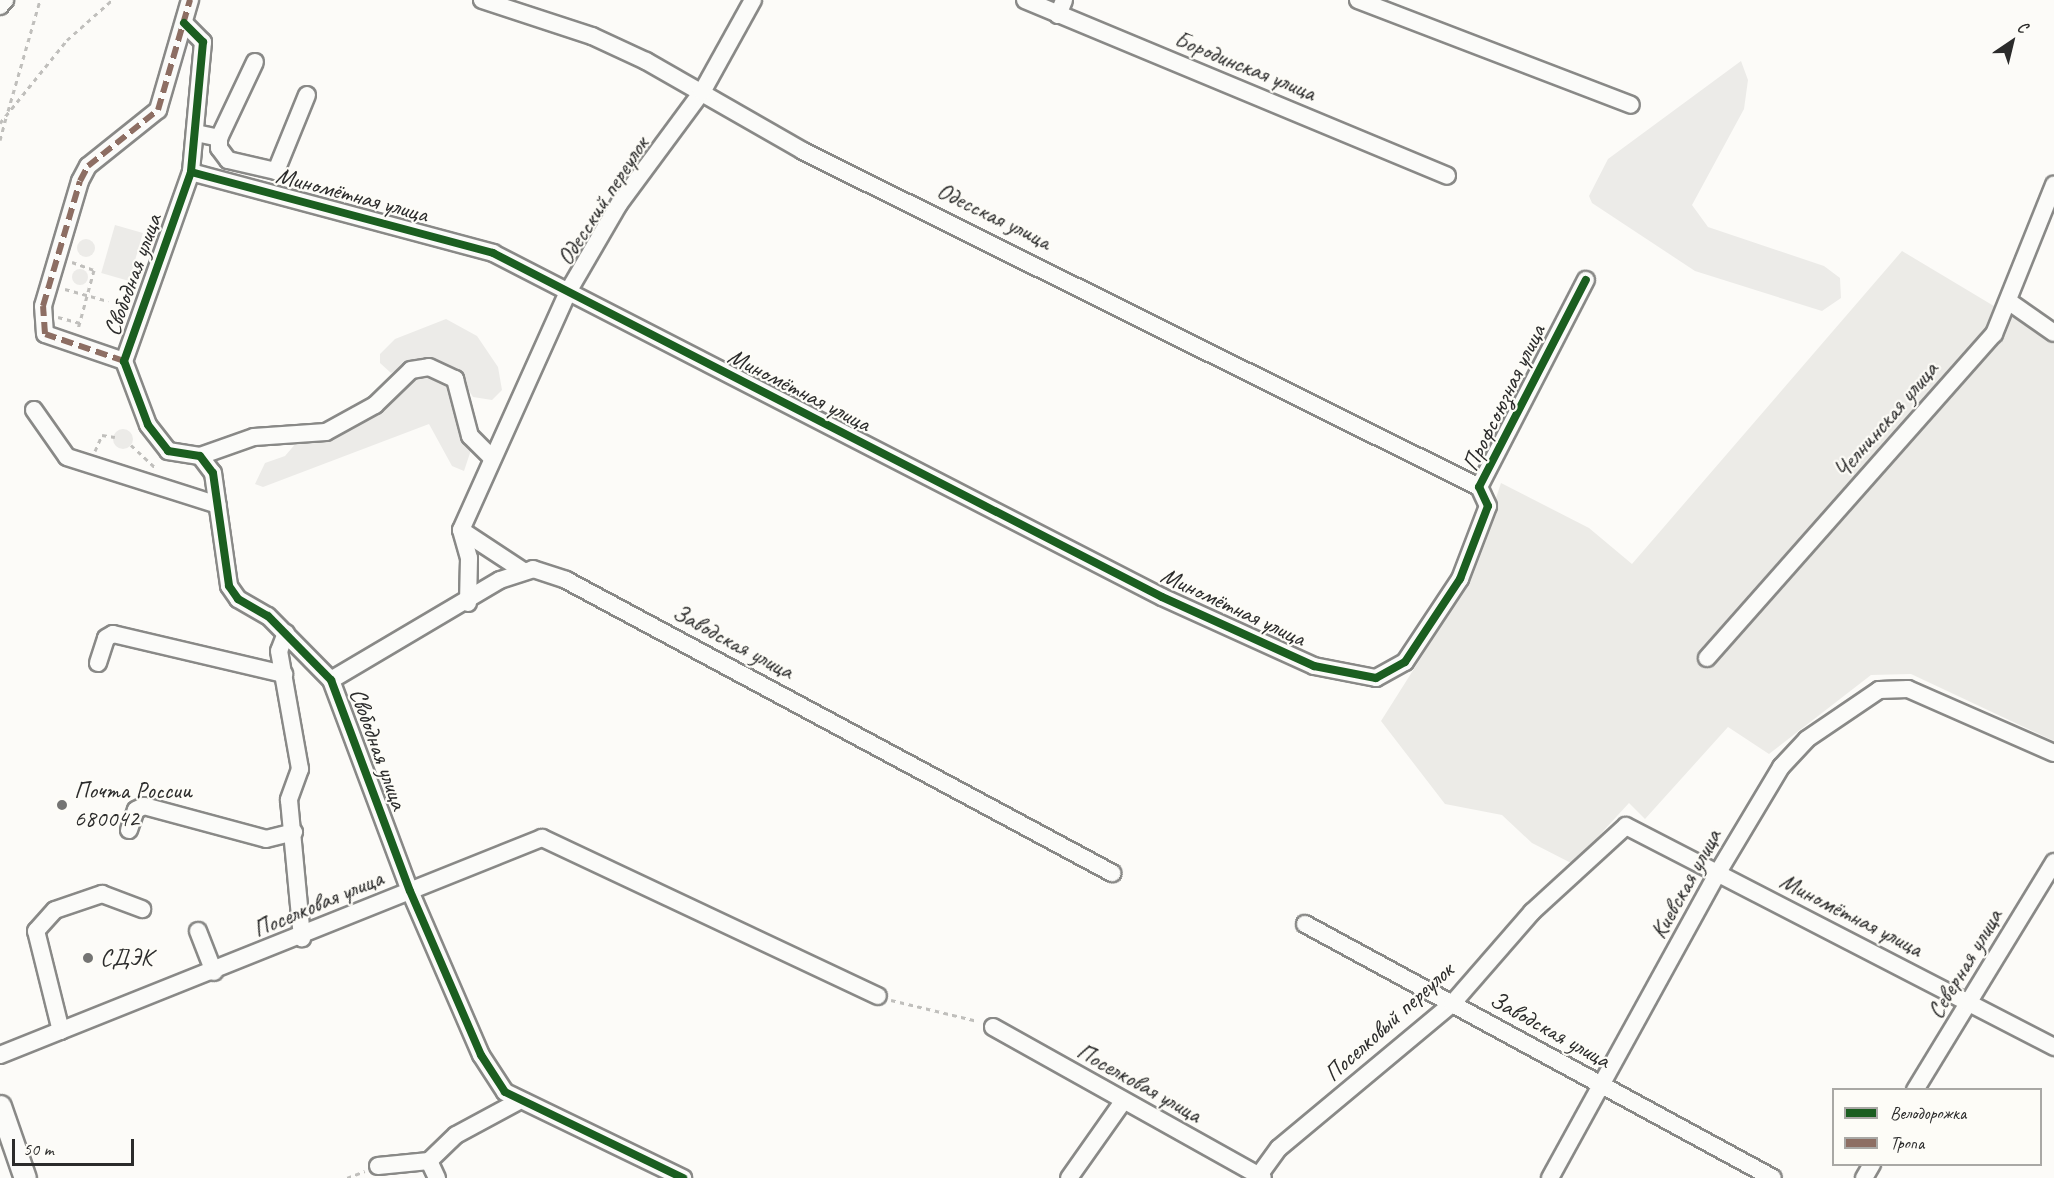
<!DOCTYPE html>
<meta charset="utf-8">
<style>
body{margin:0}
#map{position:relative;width:2054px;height:1178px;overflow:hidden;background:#fcfbf8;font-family:Caveat,sans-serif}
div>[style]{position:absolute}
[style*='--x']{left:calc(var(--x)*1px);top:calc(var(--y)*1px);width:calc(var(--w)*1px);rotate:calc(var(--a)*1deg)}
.built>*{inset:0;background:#ecebe7}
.green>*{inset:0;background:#ecebe8;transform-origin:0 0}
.round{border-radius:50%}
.path>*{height:3px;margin-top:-1.5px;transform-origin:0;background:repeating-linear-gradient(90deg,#c0bfbc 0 4.5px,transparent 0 9px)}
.roads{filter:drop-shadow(2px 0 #898987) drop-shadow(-2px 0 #898987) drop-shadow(0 2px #898987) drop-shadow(0 -2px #898987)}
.minor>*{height:16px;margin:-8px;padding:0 8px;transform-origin:8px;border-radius:8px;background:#fbfbf9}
.major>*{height:21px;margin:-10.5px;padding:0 10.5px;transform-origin:10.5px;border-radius:10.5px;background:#fbfbf9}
.quiet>*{height:6px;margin-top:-3px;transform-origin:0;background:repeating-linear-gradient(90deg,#8d6e63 0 12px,transparent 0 18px)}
.cycleway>*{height:8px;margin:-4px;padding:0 4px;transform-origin:4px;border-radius:4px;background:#1b5e20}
.dots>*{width:16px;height:16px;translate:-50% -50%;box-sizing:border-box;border:3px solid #fdfcf7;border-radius:50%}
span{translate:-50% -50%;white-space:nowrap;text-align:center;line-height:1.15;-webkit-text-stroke:4.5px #fdfcf7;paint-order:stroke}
.street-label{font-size:24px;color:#2b2b2b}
.poi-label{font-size:24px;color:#2b2b2b}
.left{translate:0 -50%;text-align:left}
.legend{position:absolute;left:1832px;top:1088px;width:210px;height:78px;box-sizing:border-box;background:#fdfcf7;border:2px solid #a9a8a5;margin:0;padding:8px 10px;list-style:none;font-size:18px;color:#2b2b2b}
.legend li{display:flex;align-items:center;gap:12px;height:30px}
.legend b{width:30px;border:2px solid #a9a8a5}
.north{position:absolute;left:1982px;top:12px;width:60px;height:60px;-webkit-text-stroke:4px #fdfcf7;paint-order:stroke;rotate:35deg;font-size:16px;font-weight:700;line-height:24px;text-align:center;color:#2b2b2b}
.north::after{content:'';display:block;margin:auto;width:21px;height:27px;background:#2b2b2b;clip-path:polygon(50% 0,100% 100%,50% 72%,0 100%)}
.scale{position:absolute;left:12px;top:1139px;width:122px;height:27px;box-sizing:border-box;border:3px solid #2b2b2b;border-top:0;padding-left:8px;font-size:18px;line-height:21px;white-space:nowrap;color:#2b2b2b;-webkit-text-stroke:4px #fdfcf7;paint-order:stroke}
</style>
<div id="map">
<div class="built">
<div style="clip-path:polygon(1902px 251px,2054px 342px,2054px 741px,1911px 674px,1871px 675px,1769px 754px,1728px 727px,1645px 819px,1629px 803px,1573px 864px,1532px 843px,1502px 815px,1445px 804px,1381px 721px,1467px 585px,1501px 483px,1589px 528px,1632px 564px)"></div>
</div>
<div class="green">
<div style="clip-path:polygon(1741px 61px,1748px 80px,1744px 109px,1692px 205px,1708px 227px,1824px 266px,1840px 278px,1841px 298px,1822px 311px,1695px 271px,1592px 203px,1589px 196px,1608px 159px)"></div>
<div style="left:115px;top:225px;width:29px;height:50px;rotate:16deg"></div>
<div class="round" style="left:77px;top:239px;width:18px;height:18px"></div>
<div class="round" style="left:72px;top:269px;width:16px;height:16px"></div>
<div style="clip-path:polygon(446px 319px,477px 336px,498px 367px,502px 390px,492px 400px,473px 397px,463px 381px,404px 366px,391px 373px,380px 363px,380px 354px,395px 339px)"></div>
<div style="clip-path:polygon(428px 376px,450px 385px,471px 450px,464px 471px,452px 466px,429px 424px,263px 487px,255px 484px,265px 463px,285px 456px,297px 442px,413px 378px)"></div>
<div class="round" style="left:113px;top:429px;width:20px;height:20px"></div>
</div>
<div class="path">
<div style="--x:8;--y:111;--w:116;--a:-73.9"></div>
<div style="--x:0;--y:123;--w:107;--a:-51.1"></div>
<div style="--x:67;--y:40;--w:60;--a:-41.6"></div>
<div style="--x:0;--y:140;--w:24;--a:-75"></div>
<div style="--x:72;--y:262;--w:23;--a:20"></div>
<div style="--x:94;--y:270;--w:61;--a:105.2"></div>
<div style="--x:65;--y:289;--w:45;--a:15.6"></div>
<div style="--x:58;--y:317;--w:23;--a:15"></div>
<div style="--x:131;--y:445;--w:35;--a:43"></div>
<div style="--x:95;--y:451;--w:17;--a:-66"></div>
<div style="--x:102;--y:435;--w:13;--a:9"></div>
<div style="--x:891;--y:1000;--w:89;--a:13.6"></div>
<div style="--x:347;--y:1178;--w:19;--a:-21"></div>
</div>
<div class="roads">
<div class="minor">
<div style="--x:482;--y:0;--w:116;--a:18.1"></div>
<div style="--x:592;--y:36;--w:60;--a:24.8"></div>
<div style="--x:646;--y:61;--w:181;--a:29.8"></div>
<div style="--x:803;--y:151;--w:755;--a:26.43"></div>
<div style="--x:1025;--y:0;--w:457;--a:22.6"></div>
<div style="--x:1358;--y:0;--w:292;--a:21"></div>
<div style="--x:0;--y:6;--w:8;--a:-50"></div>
<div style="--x:1058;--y:15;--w:16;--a:-68"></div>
<div style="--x:184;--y:23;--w:27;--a:45"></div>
<div style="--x:203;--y:42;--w:131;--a:95.3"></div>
<div style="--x:191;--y:172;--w:201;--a:109.5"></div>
<div style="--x:124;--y:361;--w:68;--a:69.4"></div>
<div style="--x:148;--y:425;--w:33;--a:52"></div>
<div style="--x:168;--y:451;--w:32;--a:9"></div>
<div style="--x:200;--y:456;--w:21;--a:53"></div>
<div style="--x:213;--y:473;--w:114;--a:81.9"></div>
<div style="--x:229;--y:586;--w:16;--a:55"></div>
<div style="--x:238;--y:599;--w:34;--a:30"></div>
<div style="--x:268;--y:616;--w:90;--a:45.5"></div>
<div style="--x:331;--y:680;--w:225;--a:69.5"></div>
<div style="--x:410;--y:891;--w:179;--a:66.6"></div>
<div style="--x:481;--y:1055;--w:44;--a:57"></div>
<div style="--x:505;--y:1092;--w:198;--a:25.8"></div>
<div style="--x:196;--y:133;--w:24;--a:12"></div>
<div style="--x:219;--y:138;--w:84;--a:-64.7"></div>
<div style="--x:219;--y:138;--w:10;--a:90"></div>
<div style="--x:219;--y:148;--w:15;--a:53"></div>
<div style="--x:228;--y:160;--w:49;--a:12.9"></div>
<div style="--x:276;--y:171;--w:82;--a:-67.8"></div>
<div style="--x:191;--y:172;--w:313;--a:15"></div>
<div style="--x:493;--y:253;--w:752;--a:27.21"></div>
<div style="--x:1162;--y:597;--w:167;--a:24.4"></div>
<div style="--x:1314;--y:666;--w:63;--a:11"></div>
<div style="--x:1376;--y:678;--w:33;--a:-29"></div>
<div style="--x:1405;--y:662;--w:100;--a:-56.5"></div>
<div style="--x:1460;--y:579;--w:78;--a:-69"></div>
<div style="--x:1488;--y:506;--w:21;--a:-115"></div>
<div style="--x:1479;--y:487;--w:233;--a:-62.7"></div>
<div style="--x:2011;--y:303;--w:52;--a:34.9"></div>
<div style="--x:124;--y:361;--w:83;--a:-161.1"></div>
<div style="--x:45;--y:334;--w:28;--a:-94"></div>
<div style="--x:43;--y:306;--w:130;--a:-73.5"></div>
<div style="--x:80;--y:181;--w:17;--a:-62"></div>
<div style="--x:88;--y:166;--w:90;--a:-38.7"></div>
<div style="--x:158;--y:110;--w:115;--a:-73.8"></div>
<div style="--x:34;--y:410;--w:57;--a:54.9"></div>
<div style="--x:67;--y:457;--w:158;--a:17.6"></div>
<div style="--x:200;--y:456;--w:57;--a:-19.4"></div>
<div style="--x:254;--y:437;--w:72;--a:-4"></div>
<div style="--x:326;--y:432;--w:56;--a:-28.9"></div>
<div style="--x:375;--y:405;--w:50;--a:-44.2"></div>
<div style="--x:411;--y:370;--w:18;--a:-9"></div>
<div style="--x:429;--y:367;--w:29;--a:25"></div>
<div style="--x:455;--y:379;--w:59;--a:75.3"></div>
<div style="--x:470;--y:436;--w:31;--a:45"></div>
<div style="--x:461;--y:530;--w:73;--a:33.3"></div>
<div style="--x:468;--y:603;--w:45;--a:-88.7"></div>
<div style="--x:469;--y:558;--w:29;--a:-106"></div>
<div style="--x:461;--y:530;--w:263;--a:-65.8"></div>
<div style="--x:569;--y:290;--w:99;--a:-59.8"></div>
<div style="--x:619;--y:204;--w:139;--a:-53.5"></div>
<div style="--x:702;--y:92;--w:105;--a:-61"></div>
<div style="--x:286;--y:633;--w:19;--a:111"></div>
<div style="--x:279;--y:651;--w:120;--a:79.9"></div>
<div style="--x:300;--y:769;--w:33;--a:110"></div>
<div style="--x:289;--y:800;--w:139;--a:84.6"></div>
<div style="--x:1707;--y:658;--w:433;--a:-48.5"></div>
<div style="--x:1994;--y:334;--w:161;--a:-68.1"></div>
<div style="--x:98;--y:663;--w:26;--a:-72"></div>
<div style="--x:106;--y:638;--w:8;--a:-30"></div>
<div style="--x:113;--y:634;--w:176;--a:13.2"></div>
<div style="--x:331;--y:680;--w:196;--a:-30.6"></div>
<div style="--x:500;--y:580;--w:35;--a:-18"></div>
<div style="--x:533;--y:569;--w:35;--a:18"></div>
<div style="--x:566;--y:580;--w:620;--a:28.22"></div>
<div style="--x:129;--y:830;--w:21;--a:-71"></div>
<div style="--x:136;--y:810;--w:9;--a:-27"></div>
<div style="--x:144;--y:806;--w:126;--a:15.1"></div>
<div style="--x:266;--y:839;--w:29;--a:-14"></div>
<div style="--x:1305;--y:924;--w:532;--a:28.49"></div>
<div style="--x:198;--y:931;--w:44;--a:68.7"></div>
<div style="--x:993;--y:1027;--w:309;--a:29.2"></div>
<div style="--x:61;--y:1031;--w:103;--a:-104"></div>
<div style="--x:36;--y:931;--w:28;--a:-48"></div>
<div style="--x:55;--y:910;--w:50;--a:-18.8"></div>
<div style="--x:102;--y:894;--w:43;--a:20.6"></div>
<div style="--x:0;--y:1055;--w:584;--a:-21.82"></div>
<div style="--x:542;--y:838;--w:371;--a:25.2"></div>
<div style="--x:1915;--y:1090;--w:267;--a:-58.6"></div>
<div style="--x:429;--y:1161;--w:19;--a:65"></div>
<div style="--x:378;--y:1166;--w:51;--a:-5.6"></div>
<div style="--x:429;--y:1161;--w:37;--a:-44"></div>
<div style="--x:456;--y:1135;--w:69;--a:-28.4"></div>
<div style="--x:1069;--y:1178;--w:92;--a:-54.8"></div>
<div style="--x:1257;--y:1178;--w:37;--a:-54"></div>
<div style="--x:1279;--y:1148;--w:225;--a:-39.8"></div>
<div style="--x:1452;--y:1004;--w:122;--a:-49"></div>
<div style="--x:1532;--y:912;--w:127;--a:-42.5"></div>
<div style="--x:1626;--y:826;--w:482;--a:27.3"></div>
<div style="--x:1550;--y:1178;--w:347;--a:-61.2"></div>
<div style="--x:1717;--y:874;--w:125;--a:-59.1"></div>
<div style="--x:1781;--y:767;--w:38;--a:-47"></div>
<div style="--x:1807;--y:739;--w:87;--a:-34.2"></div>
<div style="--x:1879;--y:690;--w:29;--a:-2"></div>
<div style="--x:1908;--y:689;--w:159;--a:23.7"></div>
<div style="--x:1864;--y:1178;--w:16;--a:-60"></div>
</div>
<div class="major">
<div style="--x:0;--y:1106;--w:76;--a:70.9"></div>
</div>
</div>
<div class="quiet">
<div style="--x:124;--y:361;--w:83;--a:-161.1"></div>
<div style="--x:45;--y:334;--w:28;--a:-94"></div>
<div style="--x:43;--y:306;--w:130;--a:-73.5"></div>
<div style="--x:80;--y:181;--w:17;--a:-62"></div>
<div style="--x:88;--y:166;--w:90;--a:-38.7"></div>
<div style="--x:158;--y:110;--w:115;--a:-73.8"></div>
</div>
<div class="cycleway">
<div style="--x:184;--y:23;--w:27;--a:45"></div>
<div style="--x:203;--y:42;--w:131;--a:95.3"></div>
<div style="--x:191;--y:172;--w:201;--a:109.5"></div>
<div style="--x:124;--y:361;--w:68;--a:69.4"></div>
<div style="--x:148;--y:425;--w:33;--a:52"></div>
<div style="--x:168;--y:451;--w:32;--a:9"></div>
<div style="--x:200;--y:456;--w:21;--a:53"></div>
<div style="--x:213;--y:473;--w:114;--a:81.9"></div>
<div style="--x:229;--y:586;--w:16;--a:55"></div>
<div style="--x:238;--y:599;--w:34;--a:30"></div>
<div style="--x:268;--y:616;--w:90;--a:45.5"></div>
<div style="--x:331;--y:680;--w:225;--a:69.5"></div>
<div style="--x:410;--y:891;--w:179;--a:66.6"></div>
<div style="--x:481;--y:1055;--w:44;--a:57"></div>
<div style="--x:505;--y:1092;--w:198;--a:25.8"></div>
<div style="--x:191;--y:172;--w:313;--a:15"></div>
<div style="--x:493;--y:253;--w:752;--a:27.21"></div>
<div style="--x:1162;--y:597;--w:167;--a:24.4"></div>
<div style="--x:1314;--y:666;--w:63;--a:11"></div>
<div style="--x:1376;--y:678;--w:33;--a:-29"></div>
<div style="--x:1405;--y:662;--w:100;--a:-56.5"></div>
<div style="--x:1460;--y:579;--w:78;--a:-69"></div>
<div style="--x:1488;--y:506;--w:21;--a:-115"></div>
<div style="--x:1479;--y:487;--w:233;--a:-62.7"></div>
</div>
<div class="dots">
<div style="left:62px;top:805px;background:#747473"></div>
<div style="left:88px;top:958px;background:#747473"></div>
</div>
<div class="street-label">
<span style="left:1245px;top:66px;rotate:22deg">Бородинская улица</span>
<span style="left:352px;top:195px;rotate:15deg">Миномётная улица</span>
<span style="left:603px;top:201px;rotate:-57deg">Одесский переулок</span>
<span style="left:994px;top:216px;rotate:26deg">Одесская улица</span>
<span style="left:133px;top:275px;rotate:-70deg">Свободная улица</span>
<span style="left:799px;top:390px;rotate:27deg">Миномётная улица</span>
<span style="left:1504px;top:398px;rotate:-64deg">Профсоюзная улица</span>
<span style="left:1886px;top:420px;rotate:-49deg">Челнинская улица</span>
<span style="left:1233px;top:607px;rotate:25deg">Миномётная улица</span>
<span style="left:733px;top:642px;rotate:28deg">Заводская улица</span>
<span style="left:378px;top:749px;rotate:70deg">Свободная улица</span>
<span style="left:1686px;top:884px;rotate:-61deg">Киевская улица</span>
<span style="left:318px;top:904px;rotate:-23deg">Поселковая улица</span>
<span style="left:1851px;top:915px;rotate:27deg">Миномётная улица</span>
<span style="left:1965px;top:964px;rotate:-59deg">Северная улица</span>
<span style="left:1389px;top:1022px;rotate:-42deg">Поселковый переулок</span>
<span style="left:1550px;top:1030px;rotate:29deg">Заводская улица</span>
<span style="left:1139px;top:1083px;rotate:29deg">Поселковая улица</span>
</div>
<div class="poi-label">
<span class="left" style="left:74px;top:805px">Почта России<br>680042</span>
<span class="left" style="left:100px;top:958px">СДЭК</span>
</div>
<ul class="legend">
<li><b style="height:8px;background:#1b5e20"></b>Велодорожка</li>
<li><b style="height:8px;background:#8d6e63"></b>Тропа</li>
</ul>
<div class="north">С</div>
<div class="scale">50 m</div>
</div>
